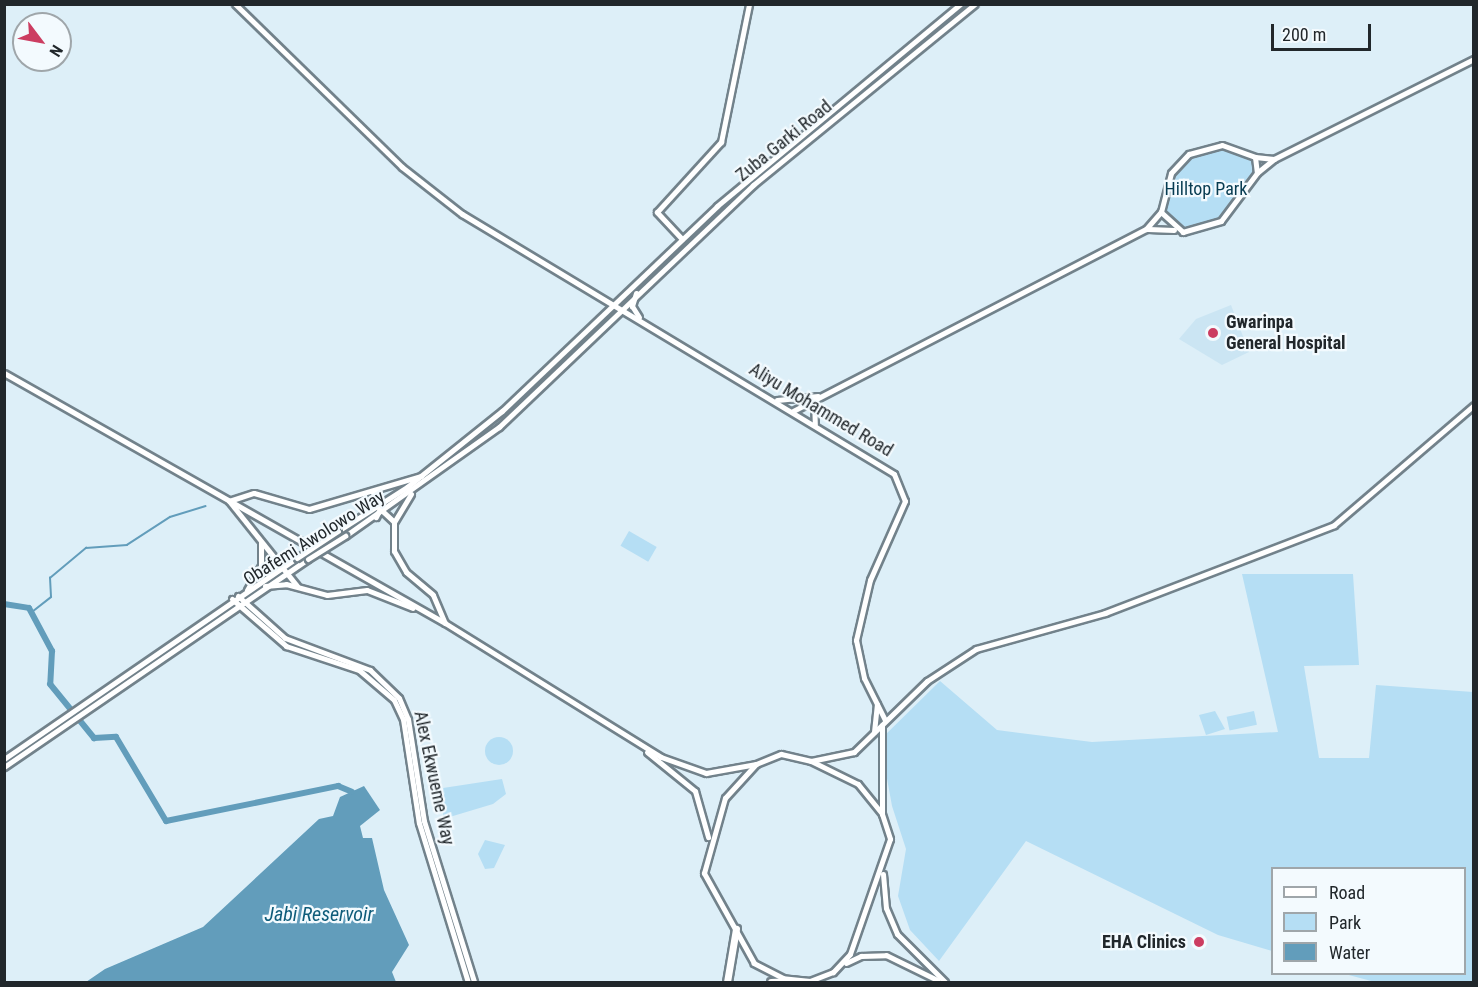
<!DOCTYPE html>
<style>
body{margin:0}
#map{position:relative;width:1478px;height:987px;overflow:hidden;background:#ddeff8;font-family:"Roboto Condensed",sans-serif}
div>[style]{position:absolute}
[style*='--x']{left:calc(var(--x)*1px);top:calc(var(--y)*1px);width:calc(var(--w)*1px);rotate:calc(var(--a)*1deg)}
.built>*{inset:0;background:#cbe5f3}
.green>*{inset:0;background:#b5def4;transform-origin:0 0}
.round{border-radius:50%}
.water>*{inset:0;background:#629dbb}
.stream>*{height:1.5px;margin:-0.75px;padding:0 0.75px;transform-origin:0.75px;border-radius:0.75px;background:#629dbb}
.river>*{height:6px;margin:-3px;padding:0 3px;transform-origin:3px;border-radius:3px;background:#629dbb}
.roads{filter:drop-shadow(2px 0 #72828b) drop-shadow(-2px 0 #72828b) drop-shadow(0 2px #72828b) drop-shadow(0 -2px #72828b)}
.secondary>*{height:5px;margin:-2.5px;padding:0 2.5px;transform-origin:2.5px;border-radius:2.5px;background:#fff}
.primary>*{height:5px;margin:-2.5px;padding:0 2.5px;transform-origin:2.5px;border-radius:2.5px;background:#fff}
.highway>*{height:7px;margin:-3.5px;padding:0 3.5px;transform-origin:3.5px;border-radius:3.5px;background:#fff}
.bridges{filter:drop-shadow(2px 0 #72828b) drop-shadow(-2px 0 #72828b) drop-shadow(0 2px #72828b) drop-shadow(0 -2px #72828b)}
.secondary-bridge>*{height:5px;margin:-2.5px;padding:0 2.5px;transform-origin:2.5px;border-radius:2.5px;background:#fff}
.dots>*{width:16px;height:16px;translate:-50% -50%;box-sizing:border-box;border:3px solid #f3fafe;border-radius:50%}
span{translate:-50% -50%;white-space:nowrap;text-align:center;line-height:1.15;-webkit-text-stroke:4.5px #f3fafe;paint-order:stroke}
.street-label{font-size:18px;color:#21272b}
.park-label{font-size:18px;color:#063b51}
.poi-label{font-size:18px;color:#21272b;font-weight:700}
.left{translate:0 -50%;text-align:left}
.right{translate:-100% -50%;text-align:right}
.water-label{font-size:20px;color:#0e5c7a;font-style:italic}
.frame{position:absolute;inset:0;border:6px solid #21272b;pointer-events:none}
.legend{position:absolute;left:1271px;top:867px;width:195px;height:108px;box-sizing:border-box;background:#f3fafe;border:2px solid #9fa6aa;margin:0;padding:8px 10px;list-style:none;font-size:18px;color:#21272b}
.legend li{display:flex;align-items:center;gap:12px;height:30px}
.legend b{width:30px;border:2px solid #9fa6aa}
.north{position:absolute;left:12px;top:12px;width:60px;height:60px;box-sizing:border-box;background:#f3fafe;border:2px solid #9fa6aa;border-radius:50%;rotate:122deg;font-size:16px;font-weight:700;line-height:24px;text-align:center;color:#21272b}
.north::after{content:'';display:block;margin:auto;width:21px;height:27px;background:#cc3d61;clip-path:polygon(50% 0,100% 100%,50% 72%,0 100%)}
.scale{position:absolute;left:1271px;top:24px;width:100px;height:27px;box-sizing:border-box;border:3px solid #21272b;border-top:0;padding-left:8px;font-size:18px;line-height:21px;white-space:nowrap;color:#21272b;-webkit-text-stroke:4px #f3fafe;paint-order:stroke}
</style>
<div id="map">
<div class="built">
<div style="clip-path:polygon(1231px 305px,1249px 352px,1222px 365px,1179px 339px,1196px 319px)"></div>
</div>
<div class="green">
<div style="clip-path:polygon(1222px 148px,1255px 160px,1256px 173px,1225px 217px,1183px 231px,1164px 217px,1174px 175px,1186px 160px)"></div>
<div style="left:629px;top:531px;width:32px;height:17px;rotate:30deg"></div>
<div style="clip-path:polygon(1242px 574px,1353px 574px,1359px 665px,1304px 666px,1319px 758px,1369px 758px,1376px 685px,1473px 692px,1473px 982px,1375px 982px,1345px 974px,1464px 974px,1464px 868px,1272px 868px,1272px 951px,1218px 935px,1026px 841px,939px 961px,910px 930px,898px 896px,906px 849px,892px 806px,880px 740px,940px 681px,997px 730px,1092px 742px,1278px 732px)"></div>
<div style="clip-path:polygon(1215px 711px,1225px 729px,1206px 735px,1199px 715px)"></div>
<div style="left:1254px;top:711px;width:14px;height:28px;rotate:78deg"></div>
<div class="round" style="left:485px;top:737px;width:28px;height:28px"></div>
<div style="clip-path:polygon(502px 779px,506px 794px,493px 804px,443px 819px,443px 788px)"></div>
<div style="clip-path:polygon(485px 840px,505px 845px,494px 868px,485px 869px,478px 854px)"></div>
</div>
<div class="water">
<div style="clip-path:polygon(364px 786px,380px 810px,360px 826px,363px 838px,372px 838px,384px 890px,409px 945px,392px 972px,396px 982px,86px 982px,105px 969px,203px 927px,319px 819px,333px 816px,340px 797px)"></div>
</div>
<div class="stream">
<div style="--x:32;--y:612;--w:24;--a:-38"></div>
<div style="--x:51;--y:597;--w:19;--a:-93"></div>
<div style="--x:50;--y:578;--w:47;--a:-39.8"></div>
<div style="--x:86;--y:548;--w:41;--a:-4.2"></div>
<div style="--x:127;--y:545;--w:51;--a:-33.1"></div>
<div style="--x:170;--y:517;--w:37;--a:-17"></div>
</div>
<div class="river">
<div style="--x:4;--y:604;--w:25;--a:9"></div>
<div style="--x:29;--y:608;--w:49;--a:61.9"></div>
<div style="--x:52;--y:651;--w:33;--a:93"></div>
<div style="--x:50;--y:684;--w:70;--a:50.8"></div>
<div style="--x:94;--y:738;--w:22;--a:-3"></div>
<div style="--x:116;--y:737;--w:98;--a:59.2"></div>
<div style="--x:166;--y:821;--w:176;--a:-11.5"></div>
<div style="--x:338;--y:786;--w:15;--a:23"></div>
</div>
<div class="roads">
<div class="secondary">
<div style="--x:235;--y:4;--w:233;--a:44.3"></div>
<div style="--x:402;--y:167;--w:76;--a:38.1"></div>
<div style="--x:462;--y:214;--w:504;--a:31.04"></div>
<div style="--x:894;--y:474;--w:29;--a:68"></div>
<div style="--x:905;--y:501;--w:86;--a:113.9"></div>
<div style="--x:870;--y:580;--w:62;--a:103.1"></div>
<div style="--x:856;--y:640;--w:39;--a:78"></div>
<div style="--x:864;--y:678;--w:47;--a:63.4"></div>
<div style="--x:1255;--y:157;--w:19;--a:6"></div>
<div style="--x:1258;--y:172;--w:21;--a:-39"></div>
<div style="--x:1274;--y:159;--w:224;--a:-26.6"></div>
<div style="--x:1148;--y:229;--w:26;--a:2"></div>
<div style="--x:682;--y:239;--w:37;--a:-133"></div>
<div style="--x:657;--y:212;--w:95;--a:-47.6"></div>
<div style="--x:721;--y:142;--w:141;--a:-78.5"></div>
<div style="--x:636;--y:293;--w:14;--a:107"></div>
<div style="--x:632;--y:306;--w:13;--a:58"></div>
<div style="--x:777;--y:400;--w:41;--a:-5.6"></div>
<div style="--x:814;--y:400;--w:24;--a:88"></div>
<div style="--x:793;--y:411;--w:397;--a:-27.3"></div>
<div style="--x:1146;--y:229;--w:23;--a:-49"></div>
<div style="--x:1161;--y:212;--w:40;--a:-75.6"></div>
<div style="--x:1171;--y:173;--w:26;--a:-47"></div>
<div style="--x:1189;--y:154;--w:34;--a:-15"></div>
<div style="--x:1222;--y:145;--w:35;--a:20"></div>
<div style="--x:1255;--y:157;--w:16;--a:83"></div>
<div style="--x:1257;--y:173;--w:60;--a:126.9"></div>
<div style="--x:1221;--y:221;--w:40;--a:164"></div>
<div style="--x:1183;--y:232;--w:30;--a:-138"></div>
<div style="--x:338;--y:531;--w:82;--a:-32.5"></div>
<div style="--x:407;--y:487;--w:122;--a:-38.7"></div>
<div style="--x:502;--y:411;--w:297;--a:-43.6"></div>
<div style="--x:717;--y:206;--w:316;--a:-39.7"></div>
<div style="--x:345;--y:536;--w:189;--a:-35.3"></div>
<div style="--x:499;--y:427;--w:351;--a:-43.6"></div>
<div style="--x:753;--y:185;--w:286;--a:-39.2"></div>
<div style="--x:238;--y:596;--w:63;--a:41.8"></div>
<div style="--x:285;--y:638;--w:91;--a:20.6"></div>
<div style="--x:370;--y:670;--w:40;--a:44"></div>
<div style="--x:399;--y:698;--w:23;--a:67"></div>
<div style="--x:408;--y:719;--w:103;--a:81.1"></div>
<div style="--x:424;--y:821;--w:169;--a:72.7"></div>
<div style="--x:232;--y:599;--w:72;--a:41"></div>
<div style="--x:286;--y:646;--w:77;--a:18.2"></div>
<div style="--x:359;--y:670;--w:46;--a:40.6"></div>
<div style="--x:394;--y:700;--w:21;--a:65"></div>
<div style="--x:403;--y:719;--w:105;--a:81.3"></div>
<div style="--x:419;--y:823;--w:166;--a:72.9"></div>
<div style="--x:882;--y:725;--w:89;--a:90"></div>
<div style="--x:874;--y:732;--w:28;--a:-84"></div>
<div style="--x:4;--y:759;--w:355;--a:-34.5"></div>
<div style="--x:811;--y:761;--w:44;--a:-11.8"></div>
<div style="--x:854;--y:752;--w:102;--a:-44.2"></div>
<div style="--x:927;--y:681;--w:59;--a:-33.1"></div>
<div style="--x:976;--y:649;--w:134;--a:-15.6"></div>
<div style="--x:1105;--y:613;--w:245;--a:-21"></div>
<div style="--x:1334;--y:525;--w:184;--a:-40.6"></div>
<div style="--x:4;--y:767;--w:368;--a:-34.4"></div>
</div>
<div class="primary">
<div style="--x:4;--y:373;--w:507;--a:29.55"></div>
<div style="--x:445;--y:623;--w:254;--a:31.8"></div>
<div style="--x:661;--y:757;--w:48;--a:19.6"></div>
<div style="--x:706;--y:773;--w:51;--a:-10.2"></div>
<div style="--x:373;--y:493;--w:14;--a:45"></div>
<div style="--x:383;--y:503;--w:16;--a:117"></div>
<div style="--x:411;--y:494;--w:33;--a:121"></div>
<div style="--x:394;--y:522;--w:29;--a:90"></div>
<div style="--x:394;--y:551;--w:24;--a:60"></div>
<div style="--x:406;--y:572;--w:35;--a:40"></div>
<div style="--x:433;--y:595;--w:30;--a:67"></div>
<div style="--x:229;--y:501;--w:26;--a:-18"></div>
<div style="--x:254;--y:493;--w:57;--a:16.2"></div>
<div style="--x:309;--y:509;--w:117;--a:-16.4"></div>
<div style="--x:229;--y:501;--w:109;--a:51.3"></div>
<div style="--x:377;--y:506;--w:23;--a:43"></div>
<div style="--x:265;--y:586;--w:21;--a:-5"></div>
<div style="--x:286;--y:584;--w:42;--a:15"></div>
<div style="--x:327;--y:595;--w:40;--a:-7.1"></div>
<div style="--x:367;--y:590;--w:49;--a:21.4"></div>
<div style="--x:247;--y:590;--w:28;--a:-60"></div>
<div style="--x:261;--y:566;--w:24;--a:-90"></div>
<div style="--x:647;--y:752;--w:62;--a:39.1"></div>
<div style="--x:695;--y:791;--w:48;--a:74.2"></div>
<div style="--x:781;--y:754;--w:31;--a:13"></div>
<div style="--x:811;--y:761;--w:52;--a:26.1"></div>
<div style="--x:858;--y:784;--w:38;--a:51"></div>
<div style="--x:882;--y:814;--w:26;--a:72"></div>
<div style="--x:890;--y:839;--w:122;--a:109.2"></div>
<div style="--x:850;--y:954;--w:25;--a:133"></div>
<div style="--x:833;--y:972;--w:25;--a:159"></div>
<div style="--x:810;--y:981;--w:27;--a:-174"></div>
<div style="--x:783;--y:978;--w:33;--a:-153"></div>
<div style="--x:754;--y:963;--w:103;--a:-119.1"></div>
<div style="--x:704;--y:873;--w:78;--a:-74.4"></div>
<div style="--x:725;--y:798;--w:46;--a:-47.6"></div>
<div style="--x:756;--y:764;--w:27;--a:-22"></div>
<div style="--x:883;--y:874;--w:34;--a:85"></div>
<div style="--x:886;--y:908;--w:28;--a:67"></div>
<div style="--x:897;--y:934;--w:68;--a:45"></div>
<div style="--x:846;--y:963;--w:17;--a:-25"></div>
<div style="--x:861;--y:956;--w:25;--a:-2"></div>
<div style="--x:886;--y:955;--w:57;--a:26.1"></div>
</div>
<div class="highway">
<div style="--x:727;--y:982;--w:54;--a:-80.4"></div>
<div style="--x:771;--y:982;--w:21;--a:-3"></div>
</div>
</div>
<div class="bridges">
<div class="secondary-bridge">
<div style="--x:297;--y:558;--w:49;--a:-33.4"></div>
<div style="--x:308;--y:559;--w:44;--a:-31.9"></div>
</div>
</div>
<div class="dots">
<div style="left:1213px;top:333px;background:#cc3d61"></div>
<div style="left:1199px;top:942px;background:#cc3d61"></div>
</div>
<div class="street-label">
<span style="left:784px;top:141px;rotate:-39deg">Zuba Garki Road</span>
<span style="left:821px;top:410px;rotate:31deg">Aliyu Mohammed Road</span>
<span style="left:314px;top:538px;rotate:-32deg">Obafemi Awolowo Way</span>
<span style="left:434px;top:778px;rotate:78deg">Alex Ekwueme Way</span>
</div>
<div class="park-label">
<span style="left:1206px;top:189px">Hilltop Park</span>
</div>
<div class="poi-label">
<span class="left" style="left:1226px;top:333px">Gwarinpa<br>General Hospital</span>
<span class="right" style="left:1186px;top:942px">EHA Clinics</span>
</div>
<div class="water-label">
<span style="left:319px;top:914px">Jabi Reservoir</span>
</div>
<div class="frame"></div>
<ul class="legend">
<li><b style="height:8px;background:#fff"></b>Road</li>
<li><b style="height:16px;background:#b5def4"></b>Park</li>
<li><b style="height:16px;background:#629dbb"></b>Water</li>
</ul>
<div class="north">N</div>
<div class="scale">200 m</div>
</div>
